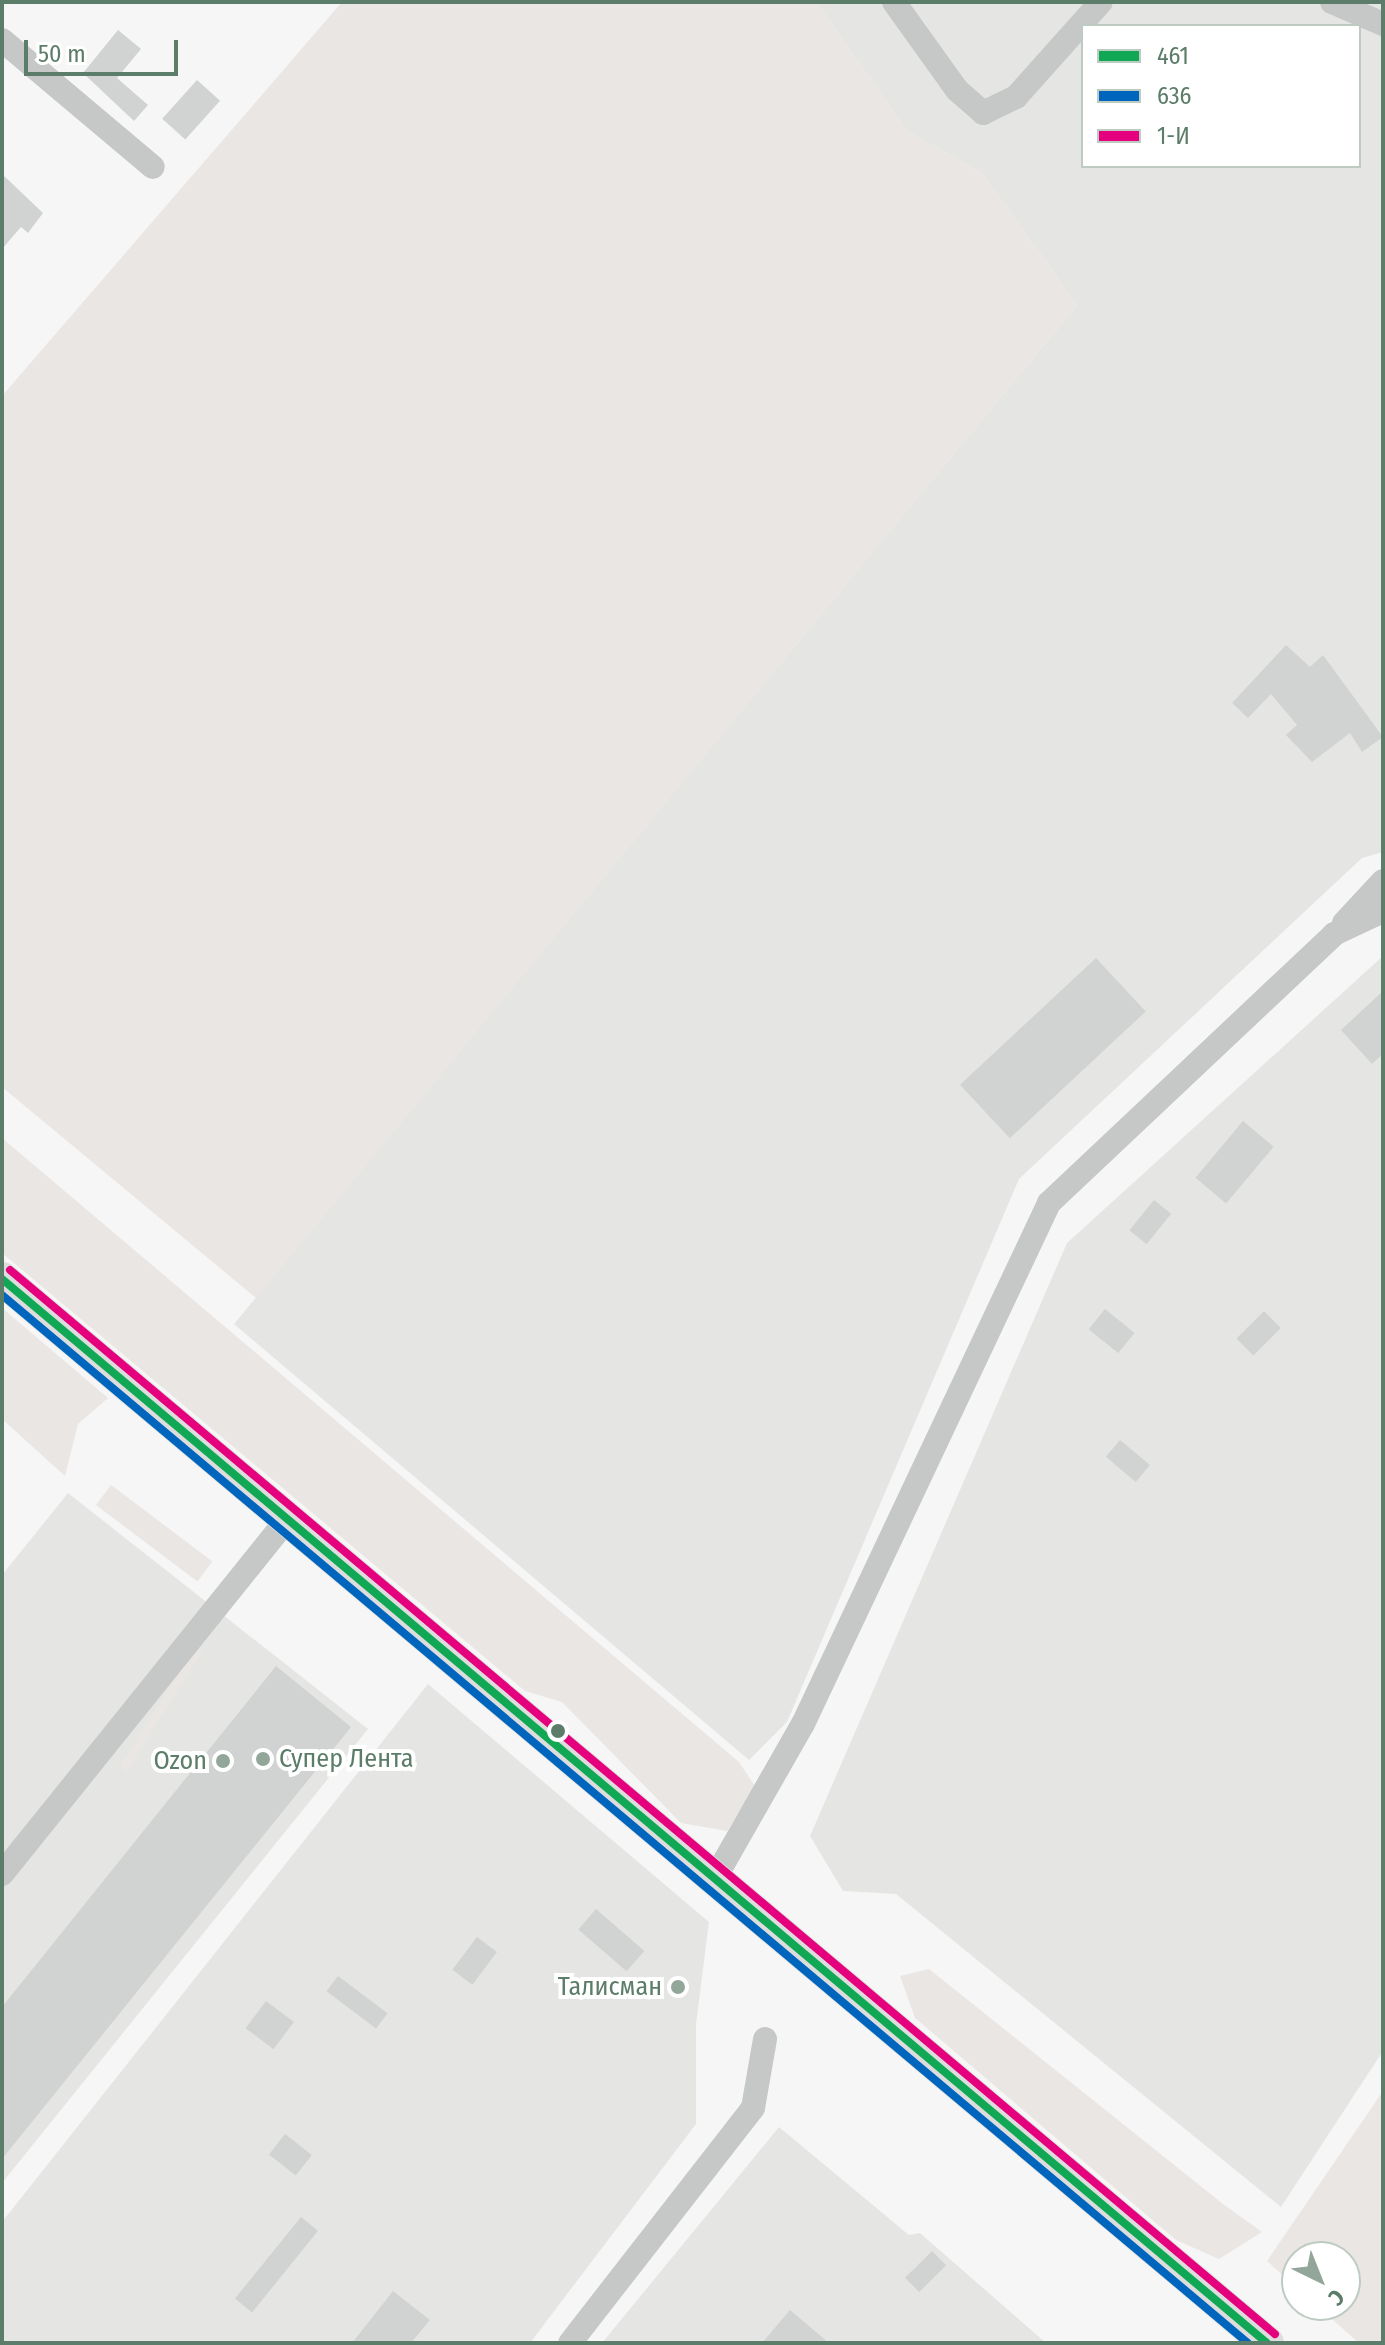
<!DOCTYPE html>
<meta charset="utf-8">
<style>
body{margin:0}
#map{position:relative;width:1385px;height:2345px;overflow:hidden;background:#f7f6f6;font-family:"Fira Sans Condensed",sans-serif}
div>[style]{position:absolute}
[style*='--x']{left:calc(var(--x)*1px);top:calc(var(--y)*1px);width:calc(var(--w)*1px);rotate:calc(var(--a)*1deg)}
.built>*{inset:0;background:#e5e6e4}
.green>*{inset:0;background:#e9e6e3;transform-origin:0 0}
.building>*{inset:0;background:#d0d3d1;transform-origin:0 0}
.street>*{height:24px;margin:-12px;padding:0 12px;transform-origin:12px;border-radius:12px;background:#c5c8c6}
.secondary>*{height:34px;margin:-17px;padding:0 17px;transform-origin:17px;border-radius:17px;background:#dcdddc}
.bus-1>*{height:8px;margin:-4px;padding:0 4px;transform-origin:4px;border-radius:4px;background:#10a855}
.bus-2>*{height:8px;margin:-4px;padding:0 4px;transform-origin:4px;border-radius:4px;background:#0065bd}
.bus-3>*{height:8px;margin:-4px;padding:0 4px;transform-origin:4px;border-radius:4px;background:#e5007d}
.dots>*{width:22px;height:22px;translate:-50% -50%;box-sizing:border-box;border:4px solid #fff;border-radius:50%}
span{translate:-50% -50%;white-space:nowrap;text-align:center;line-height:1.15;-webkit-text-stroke:8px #fff;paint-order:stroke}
.poi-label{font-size:26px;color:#5c7d69}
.left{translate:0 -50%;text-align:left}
.right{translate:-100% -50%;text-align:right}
.frame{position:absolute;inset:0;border:4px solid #5c7d69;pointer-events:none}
.legend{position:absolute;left:1081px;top:24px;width:280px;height:144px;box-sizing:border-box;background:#fff;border:2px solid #becbc3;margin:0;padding:10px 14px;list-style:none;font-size:24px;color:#5c7d69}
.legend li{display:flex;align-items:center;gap:16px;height:40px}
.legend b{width:40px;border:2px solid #becbc3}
.north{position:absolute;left:1281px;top:2241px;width:80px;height:80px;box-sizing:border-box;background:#fff;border:2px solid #becbc3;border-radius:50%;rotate:137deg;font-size:22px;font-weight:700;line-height:32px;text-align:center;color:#5c7d69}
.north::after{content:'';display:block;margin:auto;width:28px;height:36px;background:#92a79a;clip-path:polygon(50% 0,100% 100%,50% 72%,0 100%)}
.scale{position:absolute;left:24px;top:40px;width:154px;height:36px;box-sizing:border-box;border:4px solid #5c7d69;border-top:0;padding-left:10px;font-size:24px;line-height:28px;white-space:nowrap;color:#5c7d69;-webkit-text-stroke:6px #fff;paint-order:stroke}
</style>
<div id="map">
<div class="built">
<div style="clip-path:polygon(evenodd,816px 2px,1383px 2px,1383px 852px,1362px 858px,1019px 1179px,787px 1722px,749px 1760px,234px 1324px,1077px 305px,982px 173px,907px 131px,816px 2px,1083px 26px,1359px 26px,1359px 166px,1083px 166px,1083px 26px)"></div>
<div style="clip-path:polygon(1383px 956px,1383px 2051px,1281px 2207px,896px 1894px,843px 1891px,810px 1836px,1067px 1243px)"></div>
<div style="clip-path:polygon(68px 1493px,368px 1729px,2px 2183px,2px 1575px)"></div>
<div style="clip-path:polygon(428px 1684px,709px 1922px,696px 2024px,696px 2124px,530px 2343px,2px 2343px,2px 2222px)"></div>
<div style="clip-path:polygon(779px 2127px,909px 2235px,920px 2233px,1046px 2343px,602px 2343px)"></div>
</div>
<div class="green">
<div style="clip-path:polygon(342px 2px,816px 2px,907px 131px,982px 173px,1077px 305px,256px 1298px,2px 1087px,2px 396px)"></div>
<div style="clip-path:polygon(2px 1138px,739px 1762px,755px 1786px,727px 1831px,681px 1823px,562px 1702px,525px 1691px,2px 1253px)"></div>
<div style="clip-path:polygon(2px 1308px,108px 1398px,78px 1424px,65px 1476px,2px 1419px)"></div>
<div style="left:111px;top:1485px;width:127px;height:25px;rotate:37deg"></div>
<div style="left:195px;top:1646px;width:9px;height:142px;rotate:32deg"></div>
<div style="clip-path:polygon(929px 1969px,1223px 2204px,1262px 2232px,1219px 2259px,1176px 2240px,915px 2018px,900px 1976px)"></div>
<div style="clip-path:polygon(1383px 2091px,1383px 2343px,1359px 2343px,1316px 2305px,1345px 2305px,1345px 2257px,1297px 2257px,1297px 2288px,1267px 2261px)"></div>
</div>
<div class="building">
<div style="clip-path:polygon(118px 30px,141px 49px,117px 78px,148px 105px,134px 121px,83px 73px)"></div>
<div style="left:197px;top:80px;width:31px;height:52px;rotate:42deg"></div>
<div style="clip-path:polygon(2px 174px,43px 213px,28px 233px,21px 227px,2px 249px)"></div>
<div style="clip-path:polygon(1286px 645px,1310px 667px,1323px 655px,1383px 737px,1362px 752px,1350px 733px,1312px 762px,1286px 735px,1297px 725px,1271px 694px,1248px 718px,1232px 703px)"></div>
<div style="left:1096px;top:958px;width:73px;height:186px;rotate:47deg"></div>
<div style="clip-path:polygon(1383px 991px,1383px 1054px,1372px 1064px,1341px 1030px)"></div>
<div style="left:1243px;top:1121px;width:40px;height:74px;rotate:40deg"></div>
<div style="left:1154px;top:1200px;width:22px;height:39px;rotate:39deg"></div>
<div style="left:1105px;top:1309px;width:38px;height:26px;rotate:39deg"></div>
<div style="left:1264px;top:1311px;width:24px;height:39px;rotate:45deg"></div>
<div style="left:1120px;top:1440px;width:39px;height:22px;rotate:40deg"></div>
<div style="clip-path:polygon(276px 1666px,351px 1727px,2px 2159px,2px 2007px)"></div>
<div style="left:596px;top:1909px;width:64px;height:27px;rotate:41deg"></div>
<div style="left:477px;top:1937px;width:25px;height:41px;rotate:37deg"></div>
<div style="left:338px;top:1976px;width:62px;height:19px;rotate:37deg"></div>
<div style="left:266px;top:2001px;width:35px;height:34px;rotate:37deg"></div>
<div style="left:285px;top:2134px;width:34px;height:26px;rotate:38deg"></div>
<div style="left:301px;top:2217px;width:22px;height:105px;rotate:39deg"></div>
<div style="left:932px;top:2251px;width:20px;height:38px;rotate:45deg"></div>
<div style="clip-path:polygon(393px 2291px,430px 2320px,411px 2343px,352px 2343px)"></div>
<div style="clip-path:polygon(790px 2310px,829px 2343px,762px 2343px)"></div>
</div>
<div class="street">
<div style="--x:894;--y:2;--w:108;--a:54.4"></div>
<div style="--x:957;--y:90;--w:35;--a:41"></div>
<div style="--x:983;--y:113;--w:37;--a:-26"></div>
<div style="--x:1016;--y:97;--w:127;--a:-48.2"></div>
<div style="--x:1332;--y:2;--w:56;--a:23.3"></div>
<div style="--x:2;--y:40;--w:197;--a:40.1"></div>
<div style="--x:1344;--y:923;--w:57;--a:-47.1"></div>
<div style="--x:2;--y:1874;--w:454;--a:-51.2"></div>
<div style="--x:715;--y:1878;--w:177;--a:-60.3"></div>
<div style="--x:803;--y:1724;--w:576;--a:-64.72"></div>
<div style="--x:1049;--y:1203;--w:392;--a:-43.3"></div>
<div style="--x:1334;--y:934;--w:54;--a:-25.1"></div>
<div style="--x:570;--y:2343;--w:298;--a:-52.1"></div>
<div style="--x:753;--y:2108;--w:70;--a:-80.1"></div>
</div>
<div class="secondary">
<div style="--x:2;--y:1279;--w:1653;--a:40.07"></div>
</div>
<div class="bus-1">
<div style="--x:2;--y:1279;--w:1653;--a:40.07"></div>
</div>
<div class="bus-2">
<div style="--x:2;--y:1295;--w:1628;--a:40.07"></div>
</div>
<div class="bus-3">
<div style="--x:10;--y:1270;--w:1653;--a:40.07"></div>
</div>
<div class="dots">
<div style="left:558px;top:1731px;background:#5c7d69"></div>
<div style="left:263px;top:1759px;background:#92a79a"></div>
<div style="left:223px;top:1761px;background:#92a79a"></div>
<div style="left:678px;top:1987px;background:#92a79a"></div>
</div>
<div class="poi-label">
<span class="left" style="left:279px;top:1759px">Супер Лента</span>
<span class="right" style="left:207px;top:1761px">Ozon</span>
<span class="right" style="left:662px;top:1987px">Талисман</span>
</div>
<div class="frame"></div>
<ul class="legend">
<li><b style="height:10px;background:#10a855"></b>461</li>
<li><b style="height:10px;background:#0065bd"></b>636</li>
<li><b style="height:10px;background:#e5007d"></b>1-И</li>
</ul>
<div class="north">С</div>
<div class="scale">50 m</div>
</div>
